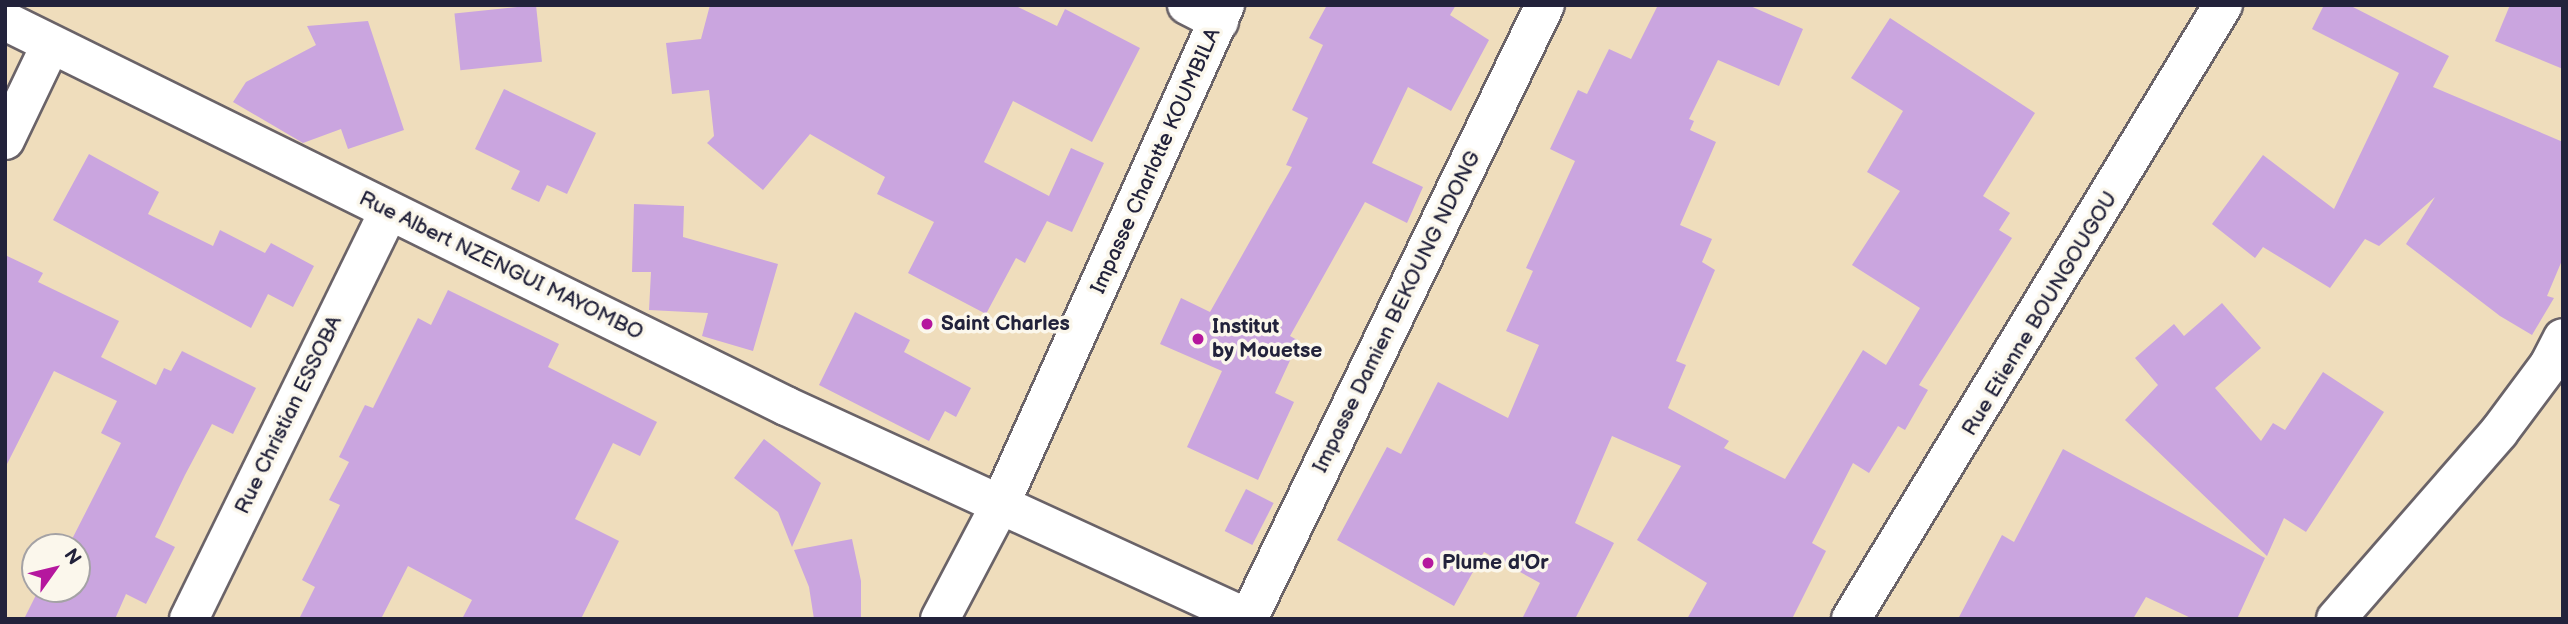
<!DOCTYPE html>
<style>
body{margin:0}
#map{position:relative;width:2568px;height:624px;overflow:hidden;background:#efddbc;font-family:"Balsamiq Sans",sans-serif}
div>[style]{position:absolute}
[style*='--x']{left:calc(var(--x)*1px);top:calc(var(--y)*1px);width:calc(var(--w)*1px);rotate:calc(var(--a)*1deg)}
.building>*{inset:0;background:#caa5df;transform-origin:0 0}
.roads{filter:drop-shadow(2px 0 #6a6368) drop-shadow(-2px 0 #6a6368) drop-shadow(0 2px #6a6368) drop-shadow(0 -2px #6a6368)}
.minor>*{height:38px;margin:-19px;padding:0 19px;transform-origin:19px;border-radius:19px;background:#fff}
.dots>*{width:19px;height:19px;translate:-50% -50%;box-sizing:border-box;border:4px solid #fbf7ec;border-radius:50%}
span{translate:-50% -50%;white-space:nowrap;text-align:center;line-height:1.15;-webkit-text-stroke:7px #fbf7ec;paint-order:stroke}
.street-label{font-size:21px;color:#22223b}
.poi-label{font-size:21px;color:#22223b;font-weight:700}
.left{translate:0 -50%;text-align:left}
.frame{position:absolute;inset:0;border:7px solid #22223b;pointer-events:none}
.north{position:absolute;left:21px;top:533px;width:70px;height:70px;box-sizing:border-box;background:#fbf7ec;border:2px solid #a4a2a5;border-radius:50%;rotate:56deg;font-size:19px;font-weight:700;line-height:28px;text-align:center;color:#22223b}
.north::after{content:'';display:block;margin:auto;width:24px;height:32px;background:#b5179e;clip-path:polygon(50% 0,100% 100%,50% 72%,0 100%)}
</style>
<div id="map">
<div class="building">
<div style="left:536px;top:5px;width:57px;height:82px;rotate:84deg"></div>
<div style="clip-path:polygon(710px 5px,1014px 5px,1057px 26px,1065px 9px,1140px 48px,1092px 142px,1013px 101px,984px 162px,1049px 196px,1071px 148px,1104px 163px,1072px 232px,1047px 221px,1025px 263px,1016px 258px,986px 314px,908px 273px,934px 222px,877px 194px,885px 177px,810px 134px,763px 190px,707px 143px,714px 136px,709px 90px,672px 94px,666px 43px,701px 39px)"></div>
<div style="clip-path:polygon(1327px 5px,1456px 5px,1450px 15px,1489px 40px,1451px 111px,1408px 87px,1372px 163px,1423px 187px,1407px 223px,1365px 202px,1290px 336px,1299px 341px,1275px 393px,1294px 402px,1258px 480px,1187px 447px,1222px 371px,1160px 344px,1181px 298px,1210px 312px,1292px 167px,1286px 165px,1308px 118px,1292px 110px,1323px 45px,1309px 38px)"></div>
<div style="clip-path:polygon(1658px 5px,1748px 5px,1803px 29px,1779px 86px,1718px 60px,1689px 119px,1694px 121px,1690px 130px,1716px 142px,1680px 225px,1712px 239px,1702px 262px,1715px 270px,1676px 361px,1686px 365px,1668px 408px,1729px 441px,1724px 448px,1785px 479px,1863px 350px,1886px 365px,1920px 308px,1852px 265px,1900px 191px,1867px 172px,1903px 111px,1851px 78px,1890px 18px,2035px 113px,1983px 196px,2010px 213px,1999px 230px,2012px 238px,1919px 385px,1928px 390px,1905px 430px,1898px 426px,1869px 473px,1853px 463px,1812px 543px,1826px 551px,1792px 619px,1687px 619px,1707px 583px,1637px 540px,1681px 466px,1612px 436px,1575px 523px,1614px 543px,1575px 619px,1522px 619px,1540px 583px,1484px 552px,1454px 606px,1337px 540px,1387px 447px,1401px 454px,1438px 382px,1508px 418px,1539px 345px,1506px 331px,1533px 271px,1526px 268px,1575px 161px,1550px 149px,1578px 90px,1587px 94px,1609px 49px,1631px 59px)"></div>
<div style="clip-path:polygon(2324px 5px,2349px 5px,2449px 56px,2433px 87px,2563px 142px,2563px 258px,2547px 296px,2554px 298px,2532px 335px,2500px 316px,2406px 244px,2435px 197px,2379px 246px,2365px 239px,2330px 288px,2263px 247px,2255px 258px,2212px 224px,2263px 155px,2334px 209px,2399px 73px,2312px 29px)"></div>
<div style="clip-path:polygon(2510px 5px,2563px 5px,2563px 69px,2495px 41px)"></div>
<div style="clip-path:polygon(368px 21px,404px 130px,348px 149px,341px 129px,303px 143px,233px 102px,246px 82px,316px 45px,307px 26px)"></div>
<div style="clip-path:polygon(504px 89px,596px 133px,567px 194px,547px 185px,539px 202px,511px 189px,520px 171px,475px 149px)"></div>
<div style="clip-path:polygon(89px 154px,159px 192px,148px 214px,213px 246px,220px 230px,265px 253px,271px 243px,314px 266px,293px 307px,268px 294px,251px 328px,53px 220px)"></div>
<div style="clip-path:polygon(634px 204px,684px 206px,683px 237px,778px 264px,753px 351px,702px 336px,708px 313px,649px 310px,651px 272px,632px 272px)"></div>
<div style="clip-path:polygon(5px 255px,43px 273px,38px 282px,119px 321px,101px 357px,156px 385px,164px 368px,171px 371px,182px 351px,256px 388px,233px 434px,212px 424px,185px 475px,155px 537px,175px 547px,146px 604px,126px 594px,115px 619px,24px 619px,39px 589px,77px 589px,77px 547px,68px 547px,121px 443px,101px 433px,117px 401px,54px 371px,5px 468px)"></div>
<div style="clip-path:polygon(448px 290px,559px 344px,548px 367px,657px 422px,640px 456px,613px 443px,575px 519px,619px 541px,581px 619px,462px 619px,472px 600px,408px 566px,381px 619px,299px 619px,315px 587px,302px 580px,340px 505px,329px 500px,349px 462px,339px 457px,365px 405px,373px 408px,418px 318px,431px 325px)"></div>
<div style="clip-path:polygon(2222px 303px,2261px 348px,2215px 388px,2261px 441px,2273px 423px,2285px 430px,2323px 372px,2384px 412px,2306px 532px,2284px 518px,2267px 556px,2125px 420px,2158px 385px,2135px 358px,2174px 324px,2184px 336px)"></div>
<div style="clip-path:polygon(855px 312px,910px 340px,904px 352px,971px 388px,956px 417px,945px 411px,929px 441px,819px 385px)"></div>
<div style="clip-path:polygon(764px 439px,821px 483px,792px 547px,778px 512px,734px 478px)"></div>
<div style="clip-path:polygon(2063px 449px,2265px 558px,2237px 619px,2193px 619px,2146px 597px,2133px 619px,1958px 619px,2002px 535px,2014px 542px)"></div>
<div style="left:1246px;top:489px;width:31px;height:47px;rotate:27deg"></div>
<div style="clip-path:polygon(852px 539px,861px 581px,861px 619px,814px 619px,809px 587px,794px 550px)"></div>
</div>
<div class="roads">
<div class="minor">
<div style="--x:1187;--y:5;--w:36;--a:27"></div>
<div style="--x:5;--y:21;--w:871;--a:26.24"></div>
<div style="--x:786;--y:406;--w:510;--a:24.7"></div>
<div style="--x:5;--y:140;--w:106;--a:-64.4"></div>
<div style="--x:189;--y:619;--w:454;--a:-63.9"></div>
<div style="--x:940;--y:619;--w:127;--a:-62.2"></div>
<div style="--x:999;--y:507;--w:551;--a:-65.76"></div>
<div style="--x:1248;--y:619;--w:682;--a:-64.19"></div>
<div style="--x:1851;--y:619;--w:718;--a:-58.79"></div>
<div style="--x:2336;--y:619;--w:248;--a:-48.9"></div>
<div style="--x:2499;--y:432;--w:84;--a:-53.3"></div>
<div style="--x:2549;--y:365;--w:30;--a:-63"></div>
</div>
</div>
<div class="dots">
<div style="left:927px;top:324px;background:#b5179e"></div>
<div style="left:1198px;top:339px;background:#b5179e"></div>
<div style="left:1428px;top:563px;background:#b5179e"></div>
</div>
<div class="street-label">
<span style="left:1156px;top:161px;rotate:-66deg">Impasse Charlotte KOUMBILA</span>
<span style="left:501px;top:266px;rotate:26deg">Rue Albert NZENGUI MAYOMBO</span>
<span style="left:1397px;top:312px;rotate:-64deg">Impasse Damien BEKOUNG NDONG</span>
<span style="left:2040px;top:314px;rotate:-59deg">Rue Etienne BOUNGOUGOU</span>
<span style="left:289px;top:415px;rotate:-64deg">Rue Christian ESSOBA</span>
</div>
<div class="poi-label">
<span class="left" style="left:941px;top:324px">Saint Charles</span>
<span class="left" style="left:1212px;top:339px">Institut<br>by Mouetse</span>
<span class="left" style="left:1442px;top:563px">Plume d'Or</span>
</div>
<div class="frame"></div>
<div class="north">N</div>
</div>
